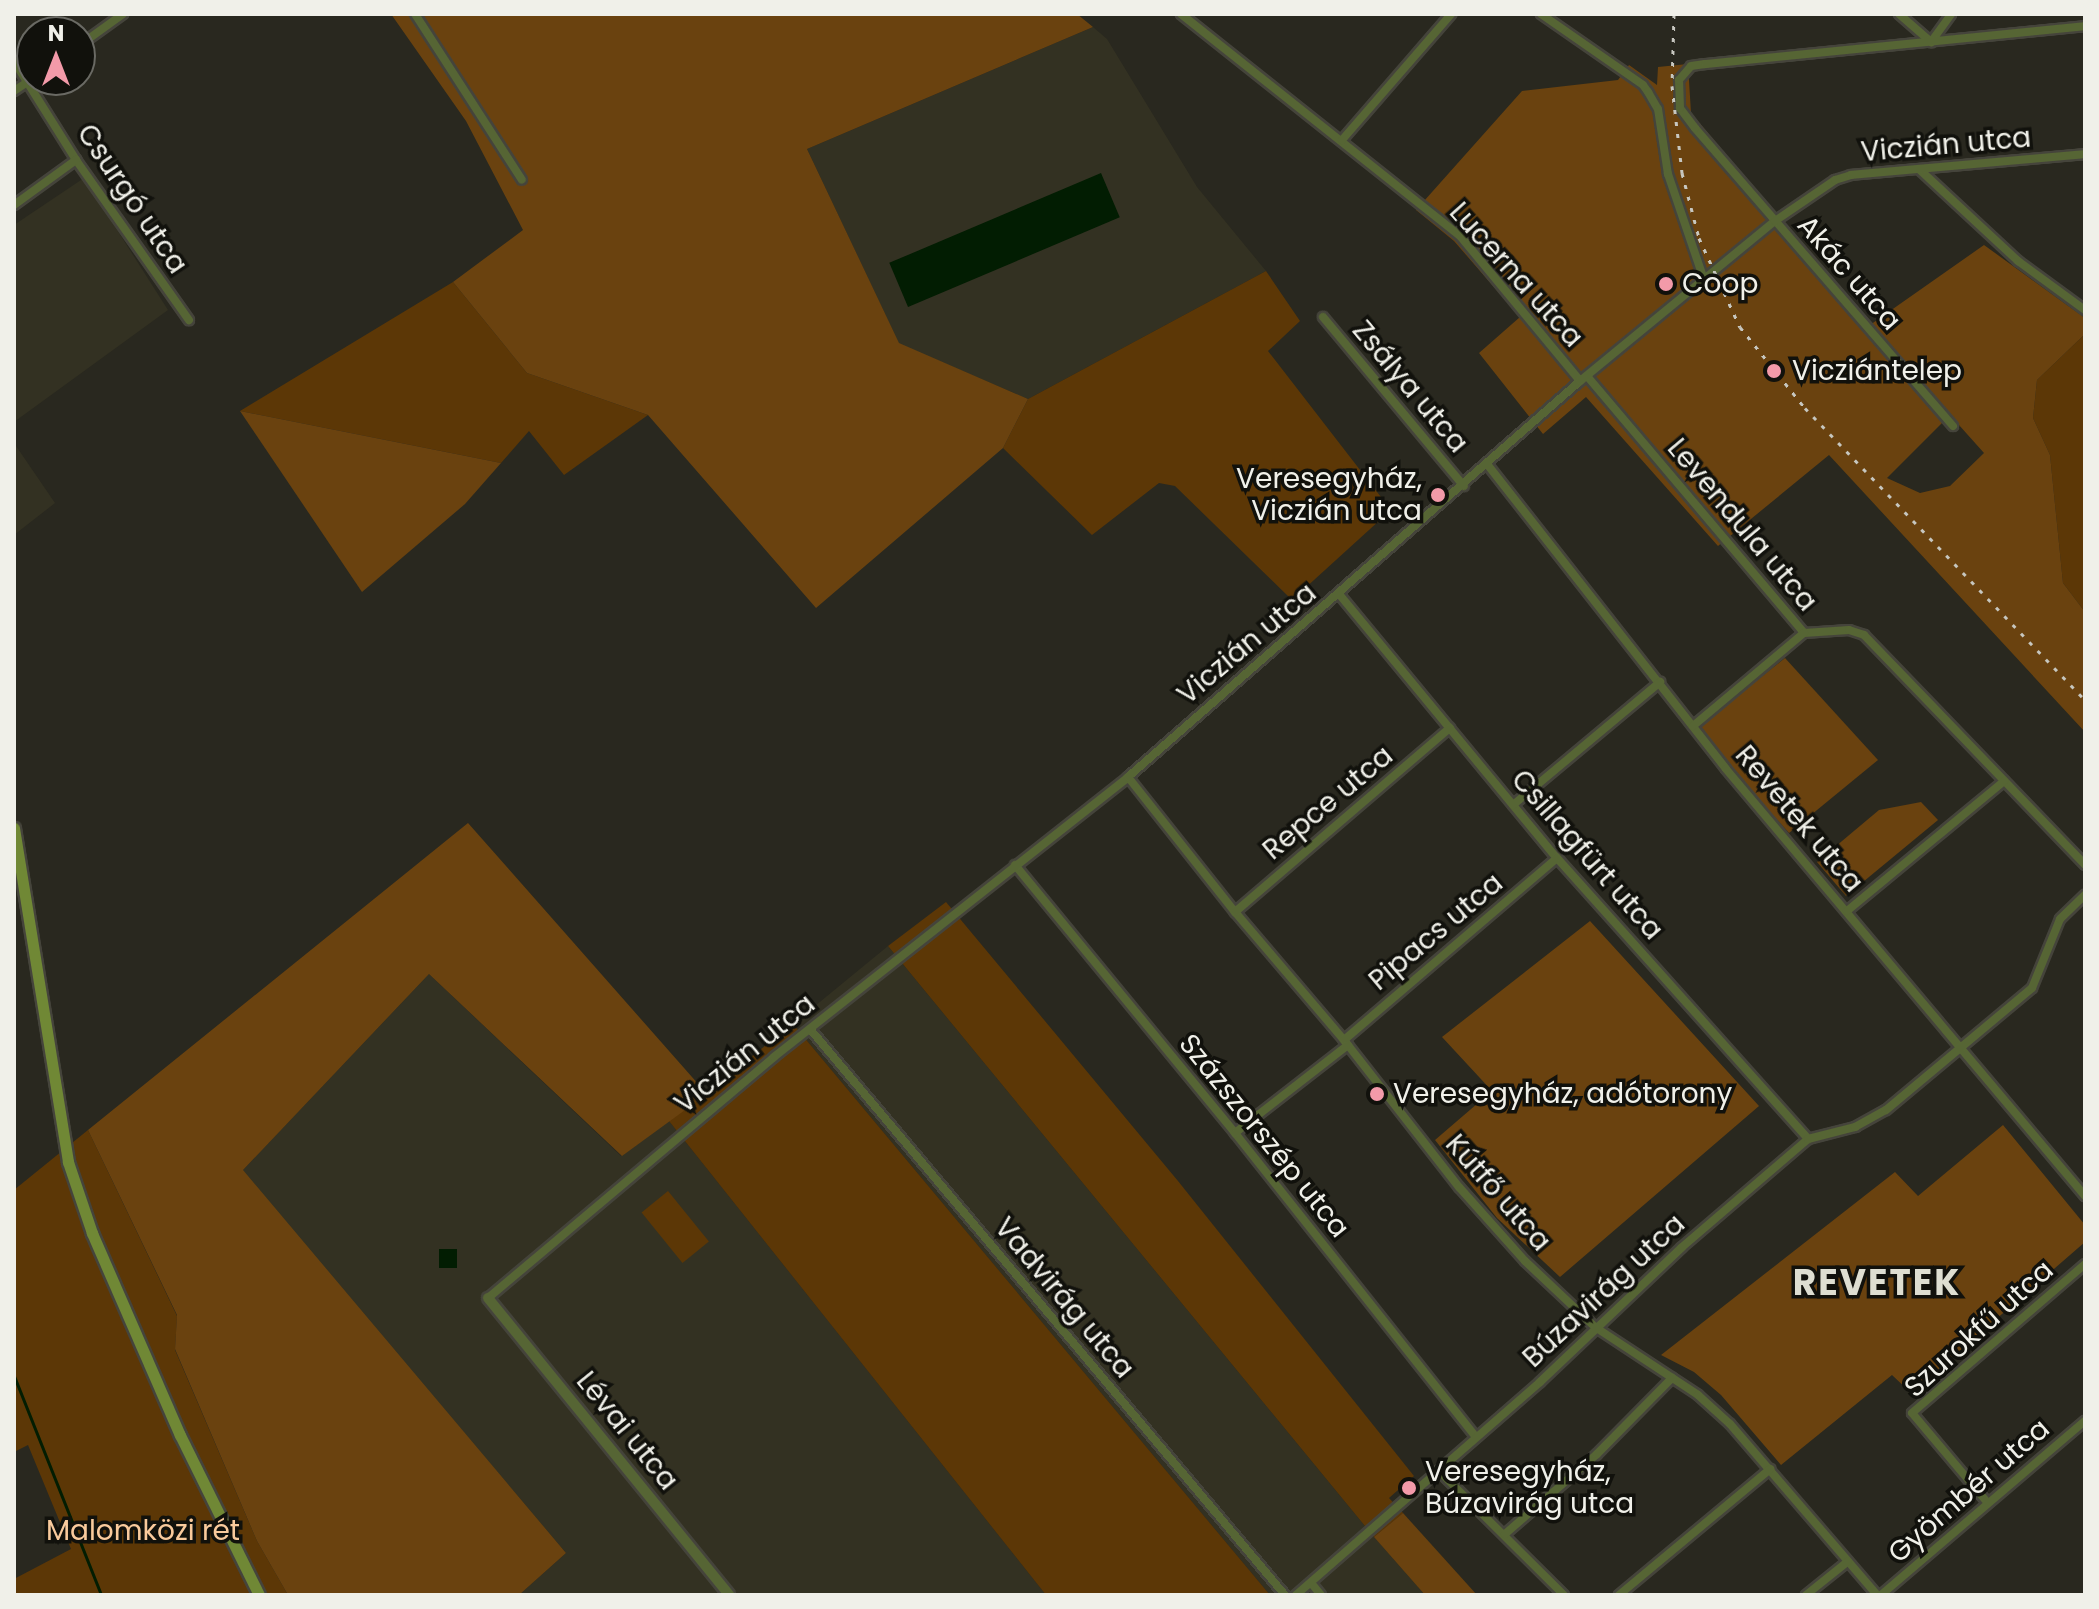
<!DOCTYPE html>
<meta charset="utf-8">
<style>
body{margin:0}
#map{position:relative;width:2099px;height:1609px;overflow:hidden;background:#29281f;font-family:Poppins,sans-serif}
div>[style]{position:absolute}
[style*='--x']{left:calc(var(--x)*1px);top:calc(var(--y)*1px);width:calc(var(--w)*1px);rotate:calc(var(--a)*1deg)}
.built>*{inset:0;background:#333122}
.green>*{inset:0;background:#5c3706;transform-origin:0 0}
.forest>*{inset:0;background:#6a420f}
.water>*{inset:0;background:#021d02;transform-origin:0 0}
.stream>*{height:3px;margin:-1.5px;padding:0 1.5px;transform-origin:1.5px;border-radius:1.5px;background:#021d02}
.roads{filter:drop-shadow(2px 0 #45443b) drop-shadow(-2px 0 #45443b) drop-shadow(0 2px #45443b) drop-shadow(0 -2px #45443b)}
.minor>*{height:8px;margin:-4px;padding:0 4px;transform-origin:4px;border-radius:4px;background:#566534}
.tertiary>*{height:10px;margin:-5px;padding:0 5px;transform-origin:5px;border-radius:5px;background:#566534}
.secondary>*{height:11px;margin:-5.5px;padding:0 5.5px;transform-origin:5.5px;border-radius:5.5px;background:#708835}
.rail>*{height:3px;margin-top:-1.5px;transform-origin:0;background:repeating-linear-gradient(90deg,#c7c7c0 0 4px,transparent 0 12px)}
.dots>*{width:22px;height:22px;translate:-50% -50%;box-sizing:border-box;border:4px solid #11110c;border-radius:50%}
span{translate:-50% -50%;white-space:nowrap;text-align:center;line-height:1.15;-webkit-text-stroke:7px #11110c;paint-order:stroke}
.street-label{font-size:28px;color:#f0f0e9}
.poi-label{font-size:28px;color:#f0f0e9}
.left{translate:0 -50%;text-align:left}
.right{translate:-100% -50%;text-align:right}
.park-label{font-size:28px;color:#f9ca9c}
.district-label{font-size:36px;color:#deded1;font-weight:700;letter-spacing:2px}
.frame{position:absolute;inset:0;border:16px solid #f0f0e9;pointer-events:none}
.north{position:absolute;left:16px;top:16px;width:80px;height:80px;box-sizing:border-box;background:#11110c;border:2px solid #6a6a64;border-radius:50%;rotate:0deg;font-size:22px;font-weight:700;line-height:32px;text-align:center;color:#f0f0e9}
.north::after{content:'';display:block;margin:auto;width:28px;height:36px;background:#f39aa9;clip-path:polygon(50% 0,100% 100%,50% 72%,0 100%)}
</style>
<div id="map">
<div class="built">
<div style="clip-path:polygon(1093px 27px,1107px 39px,1197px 187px,1266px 271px,1028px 399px,899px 344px,807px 149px)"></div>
<div style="clip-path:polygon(84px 178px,168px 310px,14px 422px,14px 225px)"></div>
<div style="clip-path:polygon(14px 443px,55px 503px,14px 535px)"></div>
<div style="clip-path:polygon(888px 946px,1374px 1537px,1425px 1595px,1270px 1595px,793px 1024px)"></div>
<div style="clip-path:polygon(429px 974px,621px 1156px,669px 1121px,1046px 1595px,519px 1595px,566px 1553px,242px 1171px)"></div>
</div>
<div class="green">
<div style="clip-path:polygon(1266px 271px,1300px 321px,1268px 351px,1391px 510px,1292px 600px,1175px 486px,1159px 483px,1092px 535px,1003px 448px,1028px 399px)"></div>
<div style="clip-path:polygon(453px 282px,527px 373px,648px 415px,564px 475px,529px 431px,501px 463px,240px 411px)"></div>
<div style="clip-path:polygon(2085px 334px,2085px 612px,2063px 583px,2050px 455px,2033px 418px,2037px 380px)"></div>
<div style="clip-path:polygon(946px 902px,1178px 1181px,1414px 1476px,1389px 1498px,1403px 1513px,1374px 1537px,888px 946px)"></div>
<div style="clip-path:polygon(793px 1024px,1270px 1595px,1046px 1595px,669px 1121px)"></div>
<div style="clip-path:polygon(88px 1130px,177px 1316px,175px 1350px,257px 1541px,288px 1595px,14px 1595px,14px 1579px,71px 1549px,28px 1445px,14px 1452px,14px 1190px)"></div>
<div style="left:668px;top:1191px;width:65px;height:34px;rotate:51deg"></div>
</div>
<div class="forest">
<div style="clip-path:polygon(391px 14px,1077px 14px,1093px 27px,807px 149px,899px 343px,1028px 399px,1003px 448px,816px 608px,648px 415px,527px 373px,453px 282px,523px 230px,466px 121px)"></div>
<div style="clip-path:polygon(evenodd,1688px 64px,1691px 113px,1870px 325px,1984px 245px,2085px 318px,2085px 334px,2037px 380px,2033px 418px,2050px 455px,2063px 583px,2085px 612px,2085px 732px,1829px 455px,1718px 546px,1586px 397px,1543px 434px,1479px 353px,1520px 317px,1454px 241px,1416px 210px,1522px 91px,1618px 80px,1629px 65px,1657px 85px,1658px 67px,1688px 64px,1950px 415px,1984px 453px,1950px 486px,1920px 493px,1887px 478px,1950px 415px)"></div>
<div style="clip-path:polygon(240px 411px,501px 463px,465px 504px,362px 592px)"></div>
<div style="clip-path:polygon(1785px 658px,1878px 760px,1789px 833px,1731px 769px,1700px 725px)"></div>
<div style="clip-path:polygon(1921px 802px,1938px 820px,1846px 896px,1817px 862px,1879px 810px)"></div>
<div style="clip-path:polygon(468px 823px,707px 1094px,622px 1156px,429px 974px,243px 1170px,566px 1553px,519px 1595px,288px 1595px,257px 1541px,175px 1349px,177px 1315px,88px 1130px)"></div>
<div style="clip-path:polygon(1590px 921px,1759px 1106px,1560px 1277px,1497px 1218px,1435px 1140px,1492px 1091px,1442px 1037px)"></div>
<div style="clip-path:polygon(2003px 1125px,2085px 1225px,2085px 1242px,1911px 1393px,1892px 1375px,1781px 1465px,1721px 1395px,1694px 1372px,1661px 1355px,1895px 1172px,1918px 1196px)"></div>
<div style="clip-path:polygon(1403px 1513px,1477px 1595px,1425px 1595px,1374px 1537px)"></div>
</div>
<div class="water">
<div style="left:1101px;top:173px;width:48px;height:230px;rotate:67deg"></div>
<div style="left:439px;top:1249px;width:18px;height:19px"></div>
</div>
<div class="stream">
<div style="--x:14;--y:1376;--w:236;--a:68.3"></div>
</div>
<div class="roads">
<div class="minor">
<div style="--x:415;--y:14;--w:197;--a:57.2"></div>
<div style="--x:1181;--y:14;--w:358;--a:38.5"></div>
<div style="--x:1461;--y:237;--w:187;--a:50.4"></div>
<div style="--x:1541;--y:14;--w:124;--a:34.8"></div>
<div style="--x:1643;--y:85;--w:9;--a:54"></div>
<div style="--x:1648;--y:92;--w:20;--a:60"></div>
<div style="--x:1658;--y:109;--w:66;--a:81.3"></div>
<div style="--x:1668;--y:174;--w:109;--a:71.2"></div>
<div style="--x:1899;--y:14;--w:43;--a:41.2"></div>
<div style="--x:1931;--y:42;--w:34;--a:-54"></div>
<div style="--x:80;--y:45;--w:53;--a:-35.8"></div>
<div style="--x:14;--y:61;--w:117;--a:57.9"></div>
<div style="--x:76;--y:160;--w:196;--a:54.8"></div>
<div style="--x:14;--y:91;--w:22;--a:-34"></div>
<div style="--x:1342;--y:140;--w:167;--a:-49.1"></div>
<div style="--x:1920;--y:170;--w:134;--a:42.9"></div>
<div style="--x:2018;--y:261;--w:83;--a:36.2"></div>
<div style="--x:14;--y:205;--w:77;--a:-36"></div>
<div style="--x:1323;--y:317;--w:220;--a:50.2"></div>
<div style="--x:1587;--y:376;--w:336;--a:49.8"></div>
<div style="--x:1804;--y:633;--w:45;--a:-3.8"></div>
<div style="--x:1849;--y:630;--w:16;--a:18"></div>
<div style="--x:1864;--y:635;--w:319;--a:46.1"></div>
<div style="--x:1953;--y:426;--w:394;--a:-130.9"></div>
<div style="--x:1695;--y:128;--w:25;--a:-127"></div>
<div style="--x:1680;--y:108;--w:28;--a:-92"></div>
<div style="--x:1679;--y:80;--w:18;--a:-49"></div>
<div style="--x:1691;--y:66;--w:14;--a:-8"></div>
<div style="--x:1705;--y:64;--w:382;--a:-5.7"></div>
<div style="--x:1487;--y:464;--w:387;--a:51.9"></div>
<div style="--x:1726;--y:769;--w:558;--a:49.94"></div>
<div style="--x:1339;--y:594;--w:342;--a:50.5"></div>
<div style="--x:1557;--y:858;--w:377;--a:48.2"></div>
<div style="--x:1693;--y:726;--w:145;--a:-40"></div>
<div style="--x:1128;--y:777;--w:172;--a:51.6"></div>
<div style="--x:1235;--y:912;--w:168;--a:49.6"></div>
<div style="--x:1344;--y:1040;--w:187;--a:52"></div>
<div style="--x:1459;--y:1187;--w:99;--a:48.3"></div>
<div style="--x:1525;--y:1261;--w:96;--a:43.3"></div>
<div style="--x:1595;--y:1327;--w:123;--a:33.4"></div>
<div style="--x:1698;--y:1395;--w:43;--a:42.2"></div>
<div style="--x:1730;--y:1424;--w:225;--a:49.3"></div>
<div style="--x:1513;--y:805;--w:192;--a:-39.9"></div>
<div style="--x:1015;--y:865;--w:347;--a:50.6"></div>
<div style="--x:1235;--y:1133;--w:388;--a:51.6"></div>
<div style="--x:1847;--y:911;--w:204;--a:-39.6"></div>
<div style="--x:1235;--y:912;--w:283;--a:-40.6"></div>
<div style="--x:810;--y:1029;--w:739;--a:50"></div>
<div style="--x:1344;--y:1040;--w:280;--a:-40.5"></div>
<div style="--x:1235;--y:1133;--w:143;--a:-37.9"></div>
<div style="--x:488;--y:1298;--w:374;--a:-40.1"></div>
<div style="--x:774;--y:1057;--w:451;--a:-38.3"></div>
<div style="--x:1128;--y:777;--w:601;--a:-41.22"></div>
<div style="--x:1580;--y:381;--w:252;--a:-39.4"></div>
<div style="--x:1775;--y:221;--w:73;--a:-34.3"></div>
<div style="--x:1835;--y:180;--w:17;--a:-17"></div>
<div style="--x:1851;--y:175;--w:235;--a:-5.1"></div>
<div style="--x:1439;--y:1471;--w:176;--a:44.8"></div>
<div style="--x:1987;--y:1502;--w:116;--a:-130.1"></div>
<div style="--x:1912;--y:1413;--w:228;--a:-40.7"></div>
<div style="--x:1505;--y:1534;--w:122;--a:-41"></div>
<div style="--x:1597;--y:1454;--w:107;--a:-45.4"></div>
<div style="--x:1312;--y:1584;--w:14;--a:51"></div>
<div style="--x:1296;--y:1595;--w:324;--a:-41.1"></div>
<div style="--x:1540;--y:1382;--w:195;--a:-43.5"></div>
<div style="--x:1681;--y:1248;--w:167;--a:-40.6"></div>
<div style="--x:1808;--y:1139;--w:49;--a:-14.3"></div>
<div style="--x:1855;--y:1127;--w:35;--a:-29"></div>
<div style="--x:1886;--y:1110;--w:190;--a:-39.9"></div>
<div style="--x:2032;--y:988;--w:74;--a:-67.9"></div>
<div style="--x:2060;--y:919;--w:35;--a:-44"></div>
<div style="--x:1619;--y:1595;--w:197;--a:-39.8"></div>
<div style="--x:1806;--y:1595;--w:53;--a:-38.8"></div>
<div style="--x:1881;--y:1595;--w:268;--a:-40.5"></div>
</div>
<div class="tertiary">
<div style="--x:488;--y:1298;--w:382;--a:50.9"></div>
</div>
<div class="secondary">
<div style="--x:14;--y:828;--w:338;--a:80.8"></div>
<div style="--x:68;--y:1162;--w:75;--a:71.3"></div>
<div style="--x:92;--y:1233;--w:220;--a:66.5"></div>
<div style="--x:180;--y:1435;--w:178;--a:63.7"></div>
</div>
</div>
<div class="rail">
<div style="--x:1674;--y:14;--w:72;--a:91.6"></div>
<div style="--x:1672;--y:86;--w:88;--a:83.4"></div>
<div style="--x:1682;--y:173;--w:67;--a:75.3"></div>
<div style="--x:1699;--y:238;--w:98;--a:65.3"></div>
<div style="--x:1740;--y:327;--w:104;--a:51.3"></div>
<div style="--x:1805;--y:408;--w:405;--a:46.2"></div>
</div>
<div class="dots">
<div style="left:1666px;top:284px;background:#f39aa9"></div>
<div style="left:1774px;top:371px;background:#f39aa9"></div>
<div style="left:1438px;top:495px;background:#f39aa9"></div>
<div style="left:1377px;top:1094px;background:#f39aa9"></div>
<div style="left:1409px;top:1488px;background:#f39aa9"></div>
</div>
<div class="street-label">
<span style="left:1946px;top:145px;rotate:-5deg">Viczián utca</span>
<span style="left:132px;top:199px;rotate:56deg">Csurgó utca</span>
<span style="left:1849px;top:273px;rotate:49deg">Akác utca</span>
<span style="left:1516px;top:275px;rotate:48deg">Lucerna utca</span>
<span style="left:1410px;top:387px;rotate:50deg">Zsálya utca</span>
<span style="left:1742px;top:525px;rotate:50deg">Levendula utca</span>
<span style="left:1247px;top:644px;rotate:-40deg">Viczián utca</span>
<span style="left:1328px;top:803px;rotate:-40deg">Repce utca</span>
<span style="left:1799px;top:819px;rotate:50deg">Revetek utca</span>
<span style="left:1587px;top:855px;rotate:49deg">Csillagfürt utca</span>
<span style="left:1436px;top:932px;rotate:-40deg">Pipacs utca</span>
<span style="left:745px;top:1054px;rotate:-39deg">Viczián utca</span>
<span style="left:1264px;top:1136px;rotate:51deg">Százszorszép utca</span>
<span style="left:1498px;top:1193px;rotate:49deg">Kútfő utca</span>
<span style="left:1604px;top:1291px;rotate:-43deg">Búzavirág utca</span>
<span style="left:1064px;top:1298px;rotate:50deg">Vadvirág utca</span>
<span style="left:1979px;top:1329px;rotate:-42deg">Szurokfű utca</span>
<span style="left:627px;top:1431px;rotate:51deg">Lévai utca</span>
<span style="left:1969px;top:1491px;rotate:-41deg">Gyömbér utca</span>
</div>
<div class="poi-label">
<span class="left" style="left:1682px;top:284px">Coop</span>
<span class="left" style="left:1792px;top:371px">Vicziántelep</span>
<span class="right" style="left:1422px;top:495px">Veresegyház,<br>Viczián utca</span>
<span class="left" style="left:1393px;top:1094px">Veresegyház, adótorony</span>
<span class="left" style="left:1425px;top:1488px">Veresegyház,<br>Búzavirág utca</span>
</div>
<div class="park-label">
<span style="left:143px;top:1531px">Malomközi rét</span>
</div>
<div class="district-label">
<span style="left:1877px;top:1283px">REVETEK</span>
</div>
<div class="frame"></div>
<div class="north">N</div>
</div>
